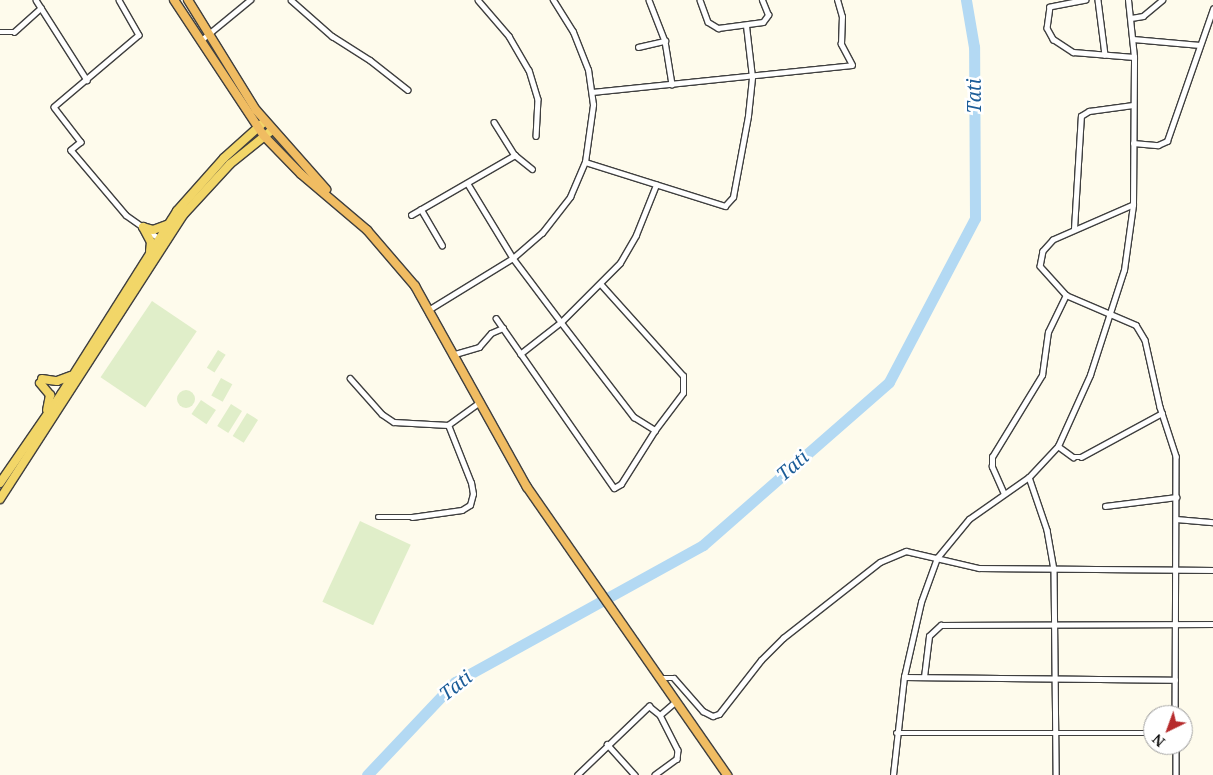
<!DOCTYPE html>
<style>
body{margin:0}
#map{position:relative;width:1213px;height:775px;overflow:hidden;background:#fefbec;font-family:"Noto Serif",serif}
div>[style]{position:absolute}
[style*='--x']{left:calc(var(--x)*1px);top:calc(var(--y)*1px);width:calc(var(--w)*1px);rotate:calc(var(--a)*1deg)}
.pitch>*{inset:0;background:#e0eec9;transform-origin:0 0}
.round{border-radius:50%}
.river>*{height:11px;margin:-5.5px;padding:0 5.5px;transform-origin:5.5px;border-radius:5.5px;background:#b3d9f3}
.roads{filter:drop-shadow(1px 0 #3f3f3f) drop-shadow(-1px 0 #3f3f3f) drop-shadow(0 1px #3f3f3f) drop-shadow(0 -1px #3f3f3f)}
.minor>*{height:4.5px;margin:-2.25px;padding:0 2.25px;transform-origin:2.25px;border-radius:2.25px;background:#fff}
.primary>*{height:8px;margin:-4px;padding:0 4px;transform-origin:4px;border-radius:4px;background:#f2d668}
.trunk>*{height:8px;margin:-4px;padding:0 4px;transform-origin:4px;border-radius:4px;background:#f0bc62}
span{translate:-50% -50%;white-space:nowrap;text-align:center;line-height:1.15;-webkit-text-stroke:5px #fff;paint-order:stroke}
.water-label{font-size:19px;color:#1c5d98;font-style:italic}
.north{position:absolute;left:1143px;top:705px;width:50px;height:50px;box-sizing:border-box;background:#fff;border:1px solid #9e9e9e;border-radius:50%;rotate:222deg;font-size:14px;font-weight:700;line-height:20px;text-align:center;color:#0c0c0c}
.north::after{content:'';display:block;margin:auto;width:18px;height:22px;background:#b62b2c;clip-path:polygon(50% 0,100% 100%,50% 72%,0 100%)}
</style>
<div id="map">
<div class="pitch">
<div style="left:152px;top:301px;width:54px;height:92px;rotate:34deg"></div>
<div style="left:218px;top:350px;width:9px;height:21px;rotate:32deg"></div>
<div style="left:221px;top:378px;width:13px;height:20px;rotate:29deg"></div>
<div class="round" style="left:177px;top:390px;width:18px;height:18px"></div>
<div style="left:201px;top:400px;width:18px;height:17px;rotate:34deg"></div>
<div style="left:231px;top:404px;width:13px;height:26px;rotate:32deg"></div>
<div style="left:247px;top:413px;width:13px;height:27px;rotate:32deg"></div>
<div style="left:360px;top:521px;width:56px;height:89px;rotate:25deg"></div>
</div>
<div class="river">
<div style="--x:367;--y:775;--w:128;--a:-46.6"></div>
<div style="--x:455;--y:682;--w:283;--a:-28.9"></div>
<div style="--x:703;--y:545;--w:247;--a:-41.2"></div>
<div style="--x:889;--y:382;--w:185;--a:-62.3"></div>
<div style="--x:975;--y:218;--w:171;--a:-90.3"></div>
<div style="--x:974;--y:47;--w:48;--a:-99.7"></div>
</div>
<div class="roads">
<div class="minor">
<div style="--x:36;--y:0;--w:95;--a:57.5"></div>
<div style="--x:119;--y:0;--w:40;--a:60.3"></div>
<div style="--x:139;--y:35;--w:111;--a:139.7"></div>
<div style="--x:54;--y:107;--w:44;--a:52.4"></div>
<div style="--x:81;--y:142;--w:13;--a:141"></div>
<div style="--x:71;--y:150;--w:85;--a:49.8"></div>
<div style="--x:126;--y:215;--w:42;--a:35.2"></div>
<div style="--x:291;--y:0;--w:55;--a:41.3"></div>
<div style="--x:332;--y:36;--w:45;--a:32.3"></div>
<div style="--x:370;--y:60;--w:48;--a:38.3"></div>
<div style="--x:478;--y:0;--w:48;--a:49.3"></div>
<div style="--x:509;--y:36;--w:39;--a:60"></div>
<div style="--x:529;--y:70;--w:30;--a:73"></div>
<div style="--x:538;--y:99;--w:37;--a:93"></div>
<div style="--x:649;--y:0;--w:44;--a:68.7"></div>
<div style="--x:665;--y:41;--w:44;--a:80.8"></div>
<div style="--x:700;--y:0;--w:23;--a:70"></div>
<div style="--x:708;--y:22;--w:12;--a:31"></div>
<div style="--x:718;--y:28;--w:45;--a:-7.6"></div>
<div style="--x:763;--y:22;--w:9;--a:-54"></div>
<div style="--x:768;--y:15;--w:16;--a:-112"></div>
<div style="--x:1086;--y:0;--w:37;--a:169"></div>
<div style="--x:1050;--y:7;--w:21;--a:98"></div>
<div style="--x:1047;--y:28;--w:13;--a:61"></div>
<div style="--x:1053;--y:39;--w:24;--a:33"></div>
<div style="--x:1073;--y:52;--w:61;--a:4.7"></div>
<div style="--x:1098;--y:0;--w:55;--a:82.7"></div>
<div style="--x:1131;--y:18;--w:12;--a:-9"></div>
<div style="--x:1143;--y:16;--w:25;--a:-40"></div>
<div style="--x:0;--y:32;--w:14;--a:0"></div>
<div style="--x:14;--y:32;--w:36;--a:-42"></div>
<div style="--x:1133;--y:39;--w:67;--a:5.1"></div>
<div style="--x:200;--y:41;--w:65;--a:-39.4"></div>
<div style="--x:638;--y:47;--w:28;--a:-13"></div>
<div style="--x:592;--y:92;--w:261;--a:-5.9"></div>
<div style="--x:852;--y:65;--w:24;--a:-118"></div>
<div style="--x:841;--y:44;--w:27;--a:-88"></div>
<div style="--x:842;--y:17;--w:18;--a:-106"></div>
<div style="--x:494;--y:122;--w:39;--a:58"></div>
<div style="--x:515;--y:155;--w:22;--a:39"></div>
<div style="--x:1133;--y:143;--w:25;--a:5"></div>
<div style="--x:1158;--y:145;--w:10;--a:-24"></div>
<div style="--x:1167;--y:141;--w:140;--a:-70.8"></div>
<div style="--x:585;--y:162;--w:147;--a:17.4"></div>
<div style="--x:725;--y:206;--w:12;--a:-48"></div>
<div style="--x:733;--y:197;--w:82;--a:-79.5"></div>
<div style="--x:748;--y:116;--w:39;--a:-84"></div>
<div style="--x:752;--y:77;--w:51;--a:-96.7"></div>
<div style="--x:468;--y:184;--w:87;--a:58.7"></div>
<div style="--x:513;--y:258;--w:80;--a:53.1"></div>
<div style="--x:561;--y:322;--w:120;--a:52.5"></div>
<div style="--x:634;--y:417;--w:25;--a:32"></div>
<div style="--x:655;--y:430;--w:46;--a:-52.9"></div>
<div style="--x:683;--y:393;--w:17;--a:-90"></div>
<div style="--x:683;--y:376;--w:122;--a:-132"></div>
<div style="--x:1133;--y:205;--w:87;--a:156.4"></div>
<div style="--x:1053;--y:240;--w:15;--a:132"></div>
<div style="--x:1043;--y:251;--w:15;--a:101"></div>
<div style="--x:1040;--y:266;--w:39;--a:48"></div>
<div style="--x:1066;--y:295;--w:76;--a:23.2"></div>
<div style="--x:1136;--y:325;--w:17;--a:59"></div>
<div style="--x:1145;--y:340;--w:69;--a:77.4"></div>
<div style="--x:1160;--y:407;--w:52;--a:71.9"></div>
<div style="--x:1176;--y:456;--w:259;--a:90.2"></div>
<div style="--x:421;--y:209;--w:42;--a:59.7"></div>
<div style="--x:411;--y:215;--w:120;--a:-30"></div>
<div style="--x:1074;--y:229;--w:113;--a:-86.5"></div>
<div style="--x:1081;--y:116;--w:9;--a:-32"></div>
<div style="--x:1089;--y:111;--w:44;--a:-7.8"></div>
<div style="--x:430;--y:309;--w:97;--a:-31.6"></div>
<div style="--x:513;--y:258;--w:38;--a:-41"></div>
<div style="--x:542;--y:233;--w:46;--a:-52.1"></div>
<div style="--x:570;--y:197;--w:38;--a:-67"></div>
<div style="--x:585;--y:162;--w:58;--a:-82"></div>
<div style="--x:593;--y:105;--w:35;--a:-98"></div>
<div style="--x:588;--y:70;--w:41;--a:-111.5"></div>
<div style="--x:573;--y:32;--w:38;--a:-122"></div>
<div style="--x:496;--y:318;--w:207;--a:55.2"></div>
<div style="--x:614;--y:488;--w:8;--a:-30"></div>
<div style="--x:621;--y:484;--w:64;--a:-57.8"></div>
<div style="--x:455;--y:354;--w:25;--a:-16"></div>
<div style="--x:479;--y:347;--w:18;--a:-49"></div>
<div style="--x:491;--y:333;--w:13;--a:-23"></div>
<div style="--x:520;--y:354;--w:52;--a:-38"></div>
<div style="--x:561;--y:322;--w:83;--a:-45"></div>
<div style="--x:620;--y:263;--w:32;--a:-60"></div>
<div style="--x:636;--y:235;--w:54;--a:-68.2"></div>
<div style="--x:350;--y:378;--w:48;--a:48.4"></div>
<div style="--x:382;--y:414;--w:14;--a:34"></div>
<div style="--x:394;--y:422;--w:54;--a:3.2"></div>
<div style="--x:448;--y:425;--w:37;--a:-36"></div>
<div style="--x:1058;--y:446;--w:19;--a:36"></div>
<div style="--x:1073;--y:457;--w:8;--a:0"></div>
<div style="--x:1081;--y:457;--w:92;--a:-28.5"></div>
<div style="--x:1029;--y:477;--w:56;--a:71.2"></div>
<div style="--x:1047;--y:530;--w:40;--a:80"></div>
<div style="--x:1054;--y:569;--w:206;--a:89.4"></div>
<div style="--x:1004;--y:494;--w:30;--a:-114"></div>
<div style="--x:992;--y:467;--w:10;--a:-90"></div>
<div style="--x:992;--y:457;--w:96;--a:-58.6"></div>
<div style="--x:1042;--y:375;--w:43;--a:-82.1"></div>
<div style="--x:1048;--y:332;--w:41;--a:-64.1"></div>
<div style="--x:1105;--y:506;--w:72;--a:-7.2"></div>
<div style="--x:378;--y:517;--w:34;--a:0"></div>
<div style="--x:412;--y:517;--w:50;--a:-8"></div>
<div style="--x:462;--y:510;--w:9;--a:-32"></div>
<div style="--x:470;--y:505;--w:11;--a:-75"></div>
<div style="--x:473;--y:494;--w:11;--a:-100"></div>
<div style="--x:471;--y:483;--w:62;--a:-111.6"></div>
<div style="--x:1176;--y:519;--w:37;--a:5"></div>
<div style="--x:904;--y:677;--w:271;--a:0.6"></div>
<div style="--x:924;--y:677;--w:41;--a:-83"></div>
<div style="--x:929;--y:636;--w:16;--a:-43"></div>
<div style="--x:941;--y:625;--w:272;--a:-0.2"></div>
<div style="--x:662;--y:678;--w:12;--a:0"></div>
<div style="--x:674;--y:678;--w:44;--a:48.7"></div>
<div style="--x:703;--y:711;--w:11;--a:27"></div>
<div style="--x:713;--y:716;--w:6;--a:-18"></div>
<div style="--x:719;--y:714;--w:68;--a:-52.1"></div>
<div style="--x:761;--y:660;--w:31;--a:-45"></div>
<div style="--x:783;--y:638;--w:123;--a:-38.1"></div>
<div style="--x:880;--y:562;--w:28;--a:-23"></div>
<div style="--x:906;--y:551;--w:75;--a:13.1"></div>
<div style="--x:979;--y:568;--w:234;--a:0.5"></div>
<div style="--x:660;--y:715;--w:21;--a:-41"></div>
<div style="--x:896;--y:733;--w:257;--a:0"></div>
<div style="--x:607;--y:744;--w:42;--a:47.9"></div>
<div style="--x:1176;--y:745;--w:30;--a:90"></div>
<div style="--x:577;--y:775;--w:100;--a:-43.8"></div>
<div style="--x:649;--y:706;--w:14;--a:39"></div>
<div style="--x:660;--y:715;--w:39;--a:63"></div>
<div style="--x:678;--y:750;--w:9;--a:96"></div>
<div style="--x:677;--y:759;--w:27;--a:144"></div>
<div style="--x:893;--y:775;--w:99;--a:-83.6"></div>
<div style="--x:904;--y:677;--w:77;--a:-77.2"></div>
<div style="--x:921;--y:602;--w:47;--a:-70"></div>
<div style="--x:937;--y:558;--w:50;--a:-50.6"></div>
<div style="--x:969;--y:519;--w:73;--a:-35"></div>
<div style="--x:1029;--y:477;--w:42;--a:-46.9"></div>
<div style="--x:1058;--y:446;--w:78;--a:-65.7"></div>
<div style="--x:1090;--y:375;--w:110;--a:-72.1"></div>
<div style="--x:1124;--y:270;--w:66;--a:-82.1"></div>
<div style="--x:1133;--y:205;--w:148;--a:-89.6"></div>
<div style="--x:1134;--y:57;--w:57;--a:-96"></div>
</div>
<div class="primary">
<div style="--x:143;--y:227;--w:17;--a:62"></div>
<div style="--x:151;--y:242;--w:9;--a:96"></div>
<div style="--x:143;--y:227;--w:10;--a:17"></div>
<div style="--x:153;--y:230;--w:15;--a:-20"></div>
<div style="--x:42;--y:379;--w:15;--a:8"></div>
<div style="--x:57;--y:381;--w:15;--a:-20"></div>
<div style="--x:40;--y:383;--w:16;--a:50"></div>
<div style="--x:50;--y:395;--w:15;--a:101"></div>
<div style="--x:0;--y:483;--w:109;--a:-55.4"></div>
<div style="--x:62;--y:393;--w:215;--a:-57.7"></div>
<div style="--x:177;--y:211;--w:71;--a:-48.4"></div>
<div style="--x:224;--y:158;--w:52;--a:-41.9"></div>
<div style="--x:0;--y:499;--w:338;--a:-57.2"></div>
<div style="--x:183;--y:215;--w:69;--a:-47.3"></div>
<div style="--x:230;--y:164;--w:54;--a:-39"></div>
</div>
<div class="trunk">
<div style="--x:174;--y:0;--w:163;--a:56.5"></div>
<div style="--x:264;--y:136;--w:53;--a:45.8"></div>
<div style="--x:301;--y:174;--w:87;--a:40.3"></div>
<div style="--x:367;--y:230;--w:74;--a:49.4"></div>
<div style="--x:415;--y:286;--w:230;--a:60.9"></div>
<div style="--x:527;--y:487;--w:351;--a:55.2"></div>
<div style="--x:188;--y:0;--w:129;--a:58.3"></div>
<div style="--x:256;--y:110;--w:106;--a:48.5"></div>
</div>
</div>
<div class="water-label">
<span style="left:975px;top:96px;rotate:-90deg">Tati</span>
<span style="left:793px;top:466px;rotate:-41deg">Tati</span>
<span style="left:456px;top:686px;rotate:-38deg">Tati</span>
</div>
<div class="north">N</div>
</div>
